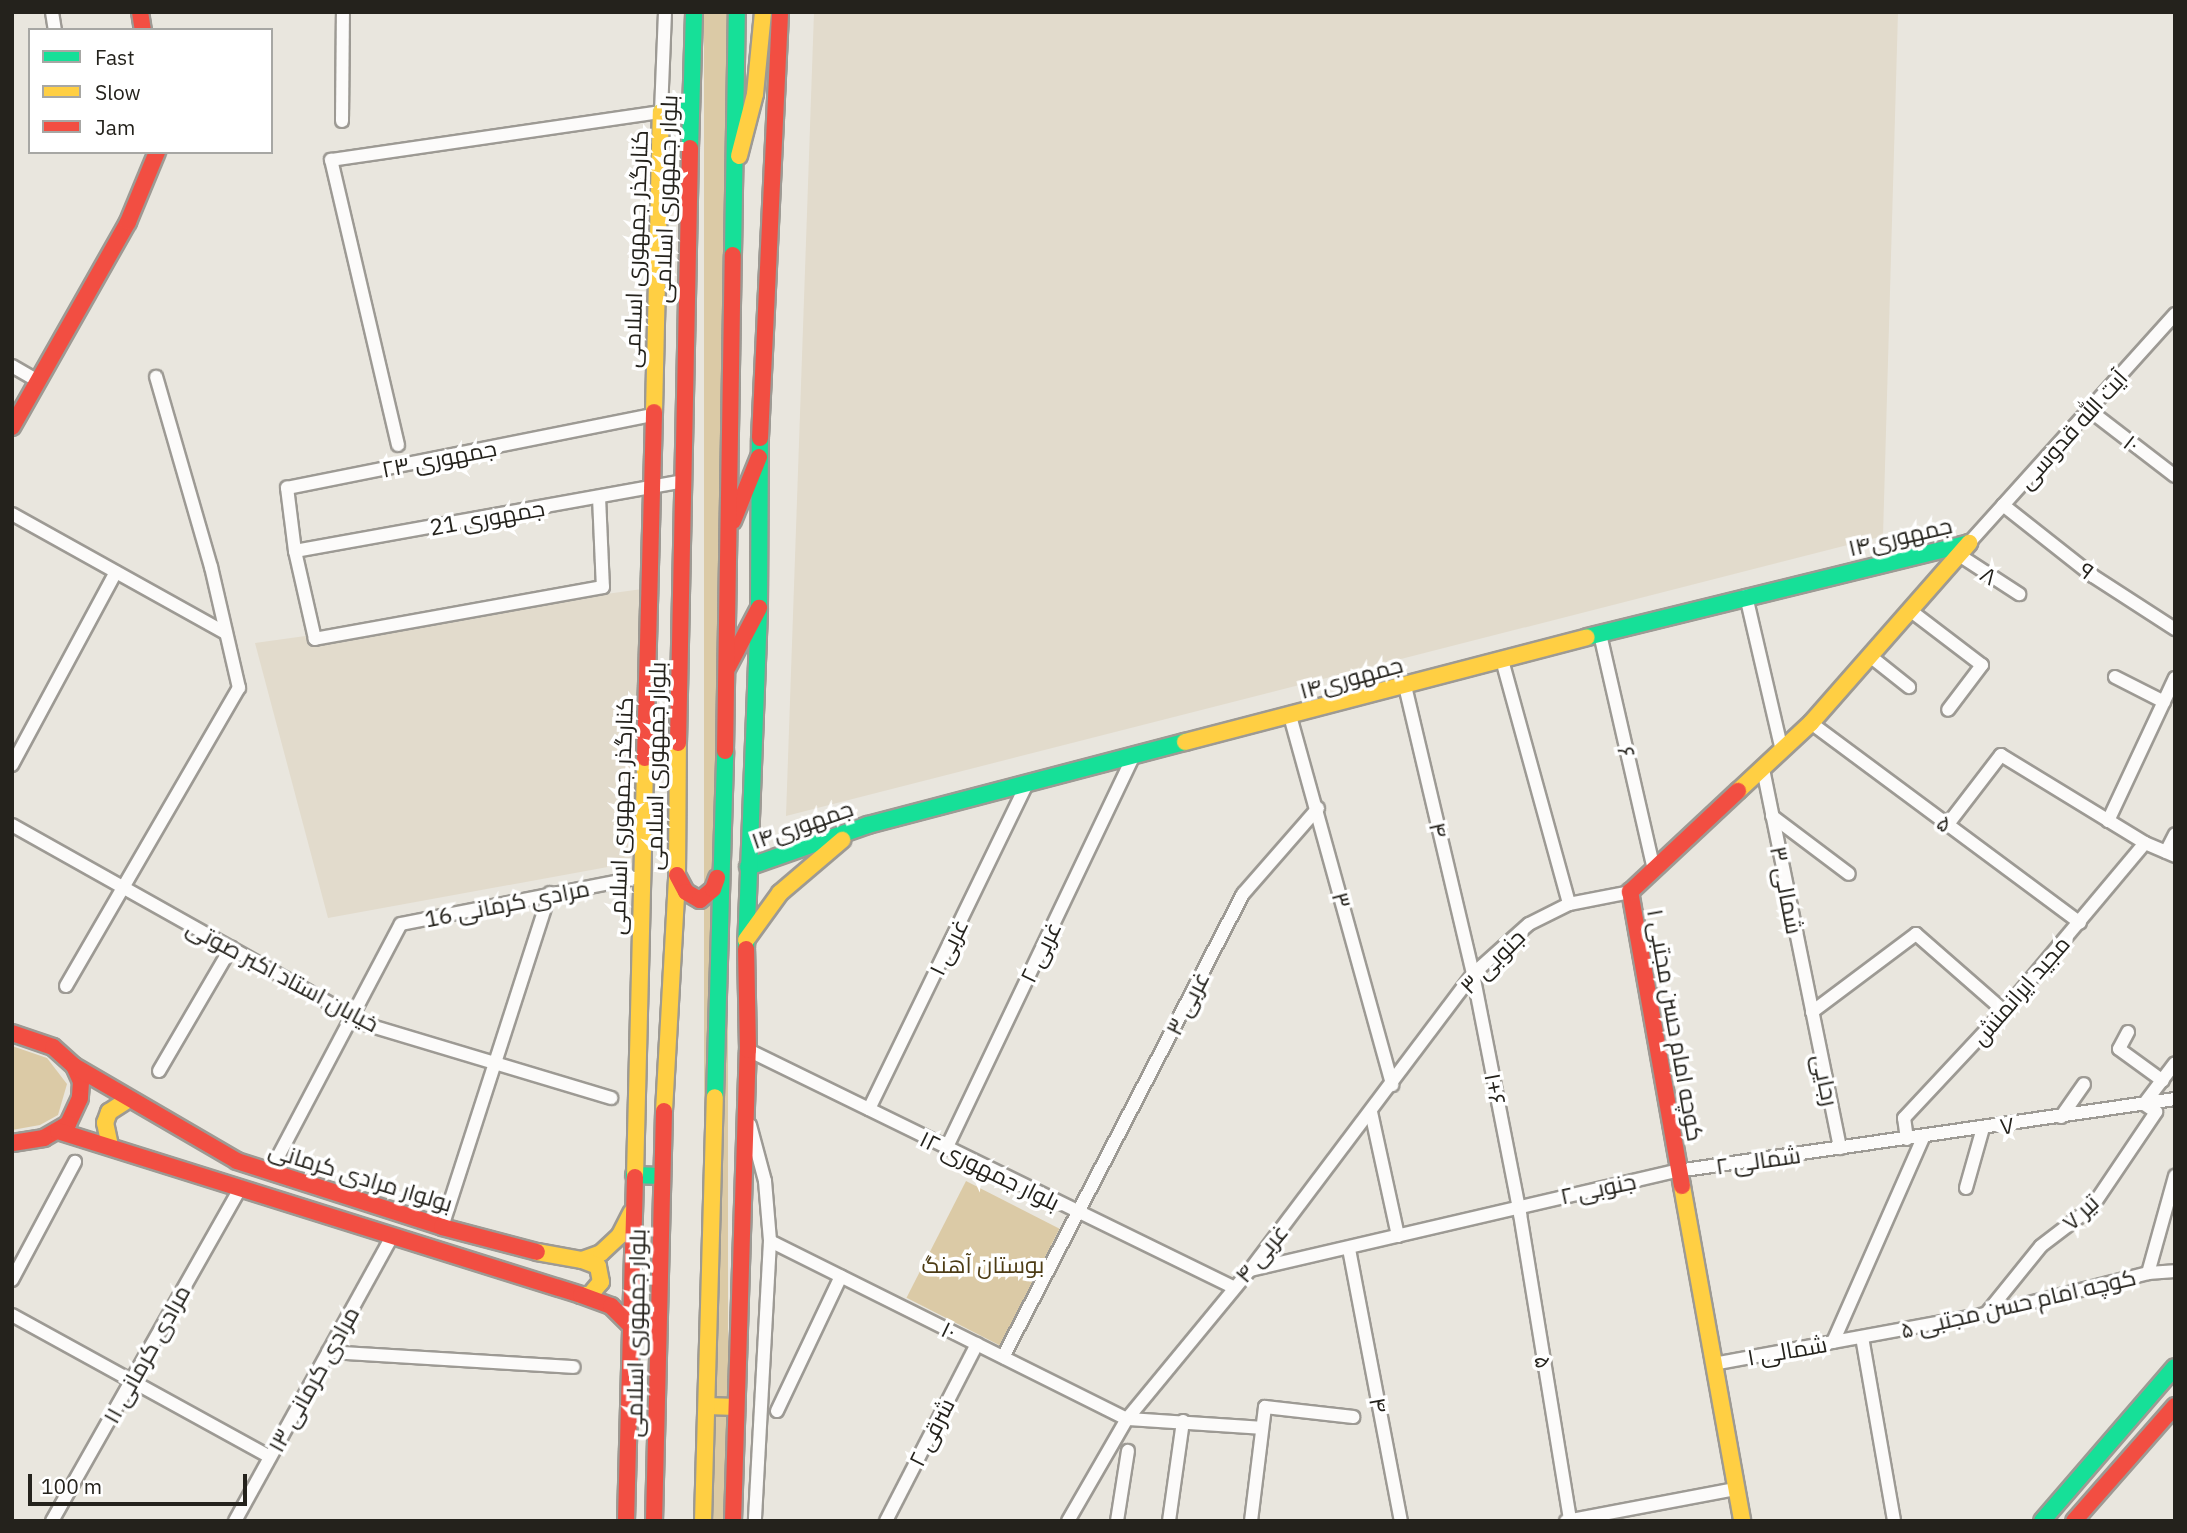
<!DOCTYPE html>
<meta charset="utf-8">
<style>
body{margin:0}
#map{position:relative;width:2187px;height:1533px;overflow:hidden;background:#e9e6de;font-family:"IBM Plex Sans",Cairo,sans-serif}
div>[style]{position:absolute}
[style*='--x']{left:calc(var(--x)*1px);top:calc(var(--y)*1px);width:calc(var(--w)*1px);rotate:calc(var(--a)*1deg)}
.built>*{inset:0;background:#e2dbcc}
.green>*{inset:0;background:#dbcaa6;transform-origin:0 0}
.roads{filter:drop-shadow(2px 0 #9d9a94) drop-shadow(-2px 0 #9d9a94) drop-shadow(0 2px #9d9a94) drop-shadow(0 -2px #9d9a94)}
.street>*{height:12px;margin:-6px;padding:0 6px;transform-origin:6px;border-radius:6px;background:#fcfbfa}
.fast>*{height:16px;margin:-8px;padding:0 8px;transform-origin:8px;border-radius:8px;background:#16e098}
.slow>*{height:16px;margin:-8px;padding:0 8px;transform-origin:8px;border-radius:8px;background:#ffcf43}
.jam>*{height:16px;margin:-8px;padding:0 8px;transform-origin:8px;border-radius:8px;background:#f24e42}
span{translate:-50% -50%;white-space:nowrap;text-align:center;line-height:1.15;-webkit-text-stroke:7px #fff;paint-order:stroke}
.street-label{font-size:23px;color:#24221c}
.park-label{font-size:23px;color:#4d3c15}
.frame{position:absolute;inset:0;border:14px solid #24221c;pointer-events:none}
.legend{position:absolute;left:28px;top:28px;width:245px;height:126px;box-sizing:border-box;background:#fff;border:2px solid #a7a7a4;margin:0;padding:9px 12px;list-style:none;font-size:21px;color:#24221c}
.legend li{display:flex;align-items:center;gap:14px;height:35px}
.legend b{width:35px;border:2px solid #a7a7a4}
.scale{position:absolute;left:28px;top:1474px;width:219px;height:32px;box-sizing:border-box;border:4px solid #24221c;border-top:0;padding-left:9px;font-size:21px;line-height:24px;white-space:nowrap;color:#24221c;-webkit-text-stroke:5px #fff;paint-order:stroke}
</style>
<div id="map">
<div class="built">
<div style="clip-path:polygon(814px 12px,1898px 12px,1883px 536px,786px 816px)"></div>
<div style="clip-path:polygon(642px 589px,635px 862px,328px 918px,255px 643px)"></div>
</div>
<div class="green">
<div style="left:704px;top:12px;width:24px;height:1509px"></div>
<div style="clip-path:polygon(12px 1046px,47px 1058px,67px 1084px,58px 1115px,40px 1125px,12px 1130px)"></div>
<div style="left:966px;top:1181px;width:105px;height:131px;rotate:27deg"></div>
</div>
<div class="roads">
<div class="street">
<div style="--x:52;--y:12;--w:18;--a:81"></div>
<div style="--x:342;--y:121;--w:109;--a:-89.5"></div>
<div style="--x:12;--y:366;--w:30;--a:30"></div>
<div style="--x:2089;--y:410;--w:108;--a:37.5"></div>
<div style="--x:398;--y:445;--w:293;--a:-103.2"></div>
<div style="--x:331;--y:160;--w:333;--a:-8.3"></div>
<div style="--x:661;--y:112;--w:100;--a:-87.7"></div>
<div style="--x:599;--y:497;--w:90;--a:87.5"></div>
<div style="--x:603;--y:587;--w:293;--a:169.8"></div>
<div style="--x:315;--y:639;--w:90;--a:-102.8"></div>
<div style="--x:295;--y:551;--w:64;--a:-97.2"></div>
<div style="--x:287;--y:488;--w:373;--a:-11.3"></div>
<div style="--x:2003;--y:505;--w:115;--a:38.3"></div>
<div style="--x:2093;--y:576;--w:98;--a:32.9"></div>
<div style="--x:12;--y:514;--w:245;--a:29.1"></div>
<div style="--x:1969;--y:543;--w:308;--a:-48"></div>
<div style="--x:295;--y:551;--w:391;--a:-10.2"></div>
<div style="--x:1959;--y:555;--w:72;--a:33"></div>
<div style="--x:1746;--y:596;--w:159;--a:76.9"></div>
<div style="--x:1911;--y:611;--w:89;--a:37.3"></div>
<div style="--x:1982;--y:665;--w:56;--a:127.1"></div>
<div style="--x:1600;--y:634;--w:241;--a:77.1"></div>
<div style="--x:1870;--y:656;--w:50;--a:38.5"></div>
<div style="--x:1502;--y:660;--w:253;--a:74.6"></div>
<div style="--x:2115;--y:677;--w:55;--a:27"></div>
<div style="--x:1405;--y:686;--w:296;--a:76.7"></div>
<div style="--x:1473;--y:974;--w:245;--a:78.9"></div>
<div style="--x:1520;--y:1214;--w:310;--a:80.7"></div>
<div style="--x:1290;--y:716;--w:383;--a:74.5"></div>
<div style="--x:1811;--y:723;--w:335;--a:36.6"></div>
<div style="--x:12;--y:765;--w:219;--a:-61.7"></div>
<div style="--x:1763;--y:769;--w:387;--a:78.5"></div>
<div style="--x:1772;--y:816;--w:96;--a:37"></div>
<div style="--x:2108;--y:821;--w:158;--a:-64.9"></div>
<div style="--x:1948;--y:824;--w:87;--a:-52.5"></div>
<div style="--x:2001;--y:755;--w:169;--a:31.4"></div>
<div style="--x:2145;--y:843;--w:33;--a:23"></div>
<div style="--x:12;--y:825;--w:408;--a:29.3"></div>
<div style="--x:368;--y:1025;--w:254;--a:16.7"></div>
<div style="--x:2166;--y:852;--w:20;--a:-63"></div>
<div style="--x:66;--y:986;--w:345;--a:-59.9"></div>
<div style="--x:239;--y:688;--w:124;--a:-103"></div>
<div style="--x:211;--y:567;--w:198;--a:-106.1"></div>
<div style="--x:1812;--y:1012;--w:130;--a:-36.9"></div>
<div style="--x:1916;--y:934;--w:117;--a:41.2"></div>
<div style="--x:2128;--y:1032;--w:19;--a:118"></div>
<div style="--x:2119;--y:1049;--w:54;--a:36"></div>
<div style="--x:748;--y:1050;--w:540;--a:26.04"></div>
<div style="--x:159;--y:1071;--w:143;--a:-59.7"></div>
<div style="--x:869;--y:1109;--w:360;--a:-64.1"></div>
<div style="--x:1371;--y:1112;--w:127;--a:77.7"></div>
<div style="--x:2061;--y:1117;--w:40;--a:-55.1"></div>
<div style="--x:750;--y:1125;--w:58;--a:75"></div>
<div style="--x:765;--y:1181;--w:60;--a:85.2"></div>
<div style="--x:770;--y:1241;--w:280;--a:93.1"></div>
<div style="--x:1907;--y:1139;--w:21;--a:-98"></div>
<div style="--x:1904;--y:1118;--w:146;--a:-46.9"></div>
<div style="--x:2004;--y:1011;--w:219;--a:-50"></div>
<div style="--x:946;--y:1149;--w:437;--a:-64.5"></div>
<div style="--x:270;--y:1172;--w:280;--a:-62.2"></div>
<div style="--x:401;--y:924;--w:245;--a:-11.1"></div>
<div style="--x:1966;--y:1188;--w:62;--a:-74.2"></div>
<div style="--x:442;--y:1227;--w:351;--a:-72.1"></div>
<div style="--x:770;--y:1241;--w:399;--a:26.5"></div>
<div style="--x:1127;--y:1419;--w:135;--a:3.8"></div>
<div style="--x:1349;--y:1249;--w:277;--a:79.2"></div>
<div style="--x:1250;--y:1270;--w:438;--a:-13.1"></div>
<div style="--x:1677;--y:1171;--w:503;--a:-8.23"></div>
<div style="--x:2148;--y:1273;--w:101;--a:-74.4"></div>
<div style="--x:12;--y:1280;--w:134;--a:-61.9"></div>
<div style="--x:1986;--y:1314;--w:87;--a:-51"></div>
<div style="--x:2041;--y:1246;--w:64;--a:-37.4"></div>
<div style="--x:2092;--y:1207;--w:115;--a:-56"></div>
<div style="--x:2156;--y:1112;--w:14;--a:-146"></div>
<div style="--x:2144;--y:1104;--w:51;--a:-52.9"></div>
<div style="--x:12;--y:1315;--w:294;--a:28.8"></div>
<div style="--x:1862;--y:1337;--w:187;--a:80.1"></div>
<div style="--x:1833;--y:1342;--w:225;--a:-66.2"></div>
<div style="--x:328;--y:1352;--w:246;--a:3.5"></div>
<div style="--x:1003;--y:1357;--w:522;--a:-62.6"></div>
<div style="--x:1243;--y:894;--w:114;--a:-48.9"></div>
<div style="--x:1713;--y:1364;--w:277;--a:-10.4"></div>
<div style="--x:1985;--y:1314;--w:168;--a:-14.1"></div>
<div style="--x:2148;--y:1273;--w:27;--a:-4"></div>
<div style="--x:777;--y:1411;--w:149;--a:-64.6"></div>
<div style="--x:52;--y:1521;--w:384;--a:-60.5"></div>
<div style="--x:235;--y:1521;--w:323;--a:-61.1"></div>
<div style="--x:886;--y:1521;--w:199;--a:-62.8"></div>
<div style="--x:1068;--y:1521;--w:118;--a:-60"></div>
<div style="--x:1127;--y:1419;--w:193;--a:-50.5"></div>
<div style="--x:1250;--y:1270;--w:371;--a:-53"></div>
<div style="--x:1473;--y:974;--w:75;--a:-41.8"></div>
<div style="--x:1529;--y:924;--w:45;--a:-26.6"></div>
<div style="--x:1569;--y:904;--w:62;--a:-11.1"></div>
<div style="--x:1117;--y:1521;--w:71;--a:-81.1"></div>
<div style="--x:1169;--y:1521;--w:101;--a:-82"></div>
<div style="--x:1251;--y:1521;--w:115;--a:-83"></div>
<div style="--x:1265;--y:1407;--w:89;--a:6.5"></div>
<div style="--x:1566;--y:1521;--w:173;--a:-10.7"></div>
</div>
<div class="fast">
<div style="--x:661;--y:112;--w:30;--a:-4"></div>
<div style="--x:690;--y:148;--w:136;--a:-88.3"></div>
<div style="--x:733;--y:255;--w:243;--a:-89.1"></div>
<div style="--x:1587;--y:637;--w:393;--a:-13.8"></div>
<div style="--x:748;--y:867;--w:127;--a:-19.3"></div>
<div style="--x:868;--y:825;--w:328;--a:-14.7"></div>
<div style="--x:746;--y:949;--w:341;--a:-87.8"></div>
<div style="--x:759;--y:608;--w:170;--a:-89.7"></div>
<div style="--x:715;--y:1097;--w:346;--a:-88.3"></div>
<div style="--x:634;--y:1175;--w:26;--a:2"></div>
<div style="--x:2042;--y:1521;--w:203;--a:-49.2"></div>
</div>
<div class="slow">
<div style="--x:739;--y:156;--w:64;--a:-75.5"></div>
<div style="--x:755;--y:94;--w:82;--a:-84.4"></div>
<div style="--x:654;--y:412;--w:300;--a:-88.7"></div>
<div style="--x:1185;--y:742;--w:415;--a:-14.6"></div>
<div style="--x:1738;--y:791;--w:100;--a:-43"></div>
<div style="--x:1811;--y:723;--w:240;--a:-48.7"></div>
<div style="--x:746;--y:940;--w:58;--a:-54.1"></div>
<div style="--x:780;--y:893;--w:82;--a:-40.5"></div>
<div style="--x:664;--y:1111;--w:236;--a:-86.8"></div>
<div style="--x:677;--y:875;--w:132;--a:-89.6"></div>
<div style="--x:110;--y:1146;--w:24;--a:-102"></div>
<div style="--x:105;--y:1123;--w:12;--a:-70"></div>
<div style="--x:109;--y:1112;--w:24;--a:-33"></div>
<div style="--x:635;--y:1177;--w:419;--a:-88.6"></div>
<div style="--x:1682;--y:1186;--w:340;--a:79.8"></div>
<div style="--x:537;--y:1252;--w:46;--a:10.1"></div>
<div style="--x:582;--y:1260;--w:20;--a:-20"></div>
<div style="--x:601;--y:1253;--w:26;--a:-43"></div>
<div style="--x:620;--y:1235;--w:25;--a:-63"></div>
<div style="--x:581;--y:1295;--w:9;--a:0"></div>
<div style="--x:590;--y:1295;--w:17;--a:-50"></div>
<div style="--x:601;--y:1282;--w:16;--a:-101"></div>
<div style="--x:598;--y:1266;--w:17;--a:-159"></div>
<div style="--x:707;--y:1406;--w:29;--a:2"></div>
<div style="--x:703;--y:1521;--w:424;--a:-88.4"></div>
</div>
<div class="jam">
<div style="--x:140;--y:12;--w:18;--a:81"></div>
<div style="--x:12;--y:427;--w:236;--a:-60.5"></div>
<div style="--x:128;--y:222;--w:76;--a:-67.5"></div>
<div style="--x:760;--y:438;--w:426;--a:-87.3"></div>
<div style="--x:733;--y:521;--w:69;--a:-67.9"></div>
<div style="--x:728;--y:667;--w:67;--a:-62.3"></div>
<div style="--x:678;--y:743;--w:595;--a:-88.84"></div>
<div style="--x:725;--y:751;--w:496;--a:-89.1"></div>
<div style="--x:645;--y:758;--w:346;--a:-88.5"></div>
<div style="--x:677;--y:875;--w:19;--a:62"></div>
<div style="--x:686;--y:892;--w:16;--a:30"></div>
<div style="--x:700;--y:900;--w:17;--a:-40"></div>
<div style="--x:713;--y:889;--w:12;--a:-70"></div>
<div style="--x:12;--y:1033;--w:43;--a:18.9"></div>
<div style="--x:53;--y:1047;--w:28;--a:42"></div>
<div style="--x:74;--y:1066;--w:17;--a:66"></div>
<div style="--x:81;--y:1082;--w:16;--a:94"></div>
<div style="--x:80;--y:1098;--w:29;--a:115"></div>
<div style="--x:68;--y:1124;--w:28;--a:150"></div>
<div style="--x:44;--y:1138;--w:32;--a:171"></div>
<div style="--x:74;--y:1066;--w:189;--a:30.2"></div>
<div style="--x:237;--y:1161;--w:215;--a:17.8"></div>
<div style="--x:442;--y:1227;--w:98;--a:14.7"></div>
<div style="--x:58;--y:1131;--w:548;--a:17.41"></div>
<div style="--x:581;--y:1295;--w:32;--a:20"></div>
<div style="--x:611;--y:1306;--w:27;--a:45"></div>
<div style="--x:1682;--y:1186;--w:299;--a:-100"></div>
<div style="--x:1630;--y:892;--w:148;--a:-43.1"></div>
<div style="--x:626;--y:1521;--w:344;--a:-88.5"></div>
<div style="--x:654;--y:1521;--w:410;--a:-88.6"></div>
<div style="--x:733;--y:1521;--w:471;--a:-88.2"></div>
<div style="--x:748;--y:1050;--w:101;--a:-91.1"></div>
<div style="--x:2074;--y:1521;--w:153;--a:-48.7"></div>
</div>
</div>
<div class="street-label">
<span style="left:665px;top:199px;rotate:-88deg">بلوار جمهوری اسلامی</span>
<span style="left:635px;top:249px;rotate:-88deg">کنارگذر جمهوری اسلامی</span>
<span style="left:2072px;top:429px;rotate:-48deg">آیت الله قدوسی</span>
<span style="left:2132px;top:443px;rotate:38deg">۱۰</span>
<span style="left:439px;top:458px;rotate:-11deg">۲۳ جمهوری</span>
<span style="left:487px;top:517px;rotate:-10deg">جمهوری 21</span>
<span style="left:1900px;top:536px;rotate:-13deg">جمهوری۱۴</span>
<span style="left:2087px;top:570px;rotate:37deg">۹</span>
<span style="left:1989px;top:575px;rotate:33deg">۸</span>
<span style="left:1351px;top:677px;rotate:-15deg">جمهوری۱۴</span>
<span style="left:1627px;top:752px;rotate:77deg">۶</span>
<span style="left:655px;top:766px;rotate:-89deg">بلوار جمهوری اسلامی</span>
<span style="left:620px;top:816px;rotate:-88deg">کنارگذر جمهوری اسلامی</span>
<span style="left:1945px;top:823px;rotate:37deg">۵</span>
<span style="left:802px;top:824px;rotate:-19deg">جمهوری۱۴</span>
<span style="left:1439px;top:830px;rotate:77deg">۴</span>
<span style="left:1787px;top:890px;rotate:79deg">۳ شمالی</span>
<span style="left:1342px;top:900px;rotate:75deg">۳</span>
<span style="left:507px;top:903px;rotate:-11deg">مرادی کرمانی 16</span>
<span style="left:948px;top:947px;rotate:-64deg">۱ غربی</span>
<span style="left:1040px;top:952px;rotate:-64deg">۲ غربی</span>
<span style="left:1492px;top:961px;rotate:-45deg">۳ جنوبی</span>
<span style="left:283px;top:975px;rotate:28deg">خیابان استاد اکبر صوتی</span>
<span style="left:2020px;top:990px;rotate:-49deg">مجید ایرانمنش</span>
<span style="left:1187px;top:1003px;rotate:-63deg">۳ غربی</span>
<span style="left:1676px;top:1025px;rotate:80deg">کوچه امام حسن مجتبی ۱</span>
<span style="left:1826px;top:1080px;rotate:78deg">رجایی</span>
<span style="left:1496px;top:1089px;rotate:79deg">۱+۶</span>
<span style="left:2007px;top:1125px;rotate:-8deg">۷</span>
<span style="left:1758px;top:1160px;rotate:-8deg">۲ شمالی</span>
<span style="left:990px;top:1170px;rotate:26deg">بلوار جمهوری ۱۲</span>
<span style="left:361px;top:1176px;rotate:17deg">بولوار مرادی کرمانی</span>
<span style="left:1598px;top:1188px;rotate:-12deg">۲ جنوبی</span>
<span style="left:2080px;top:1212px;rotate:-43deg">۷ تیر</span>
<span style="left:1261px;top:1253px;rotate:-50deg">۴ غربی</span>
<span style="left:2018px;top:1303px;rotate:-13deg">کوچه امام حسن مجتبی ۵</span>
<span style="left:949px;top:1330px;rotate:26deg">۱۰</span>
<span style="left:635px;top:1333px;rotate:-89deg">بلوار جمهوری اسلامی</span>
<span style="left:1787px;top:1350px;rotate:-10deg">۱ شمالی</span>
<span style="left:146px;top:1354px;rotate:-61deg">مرادی کرمانی ۱۱</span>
<span style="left:1544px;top:1362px;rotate:81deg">۵</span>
<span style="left:313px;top:1379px;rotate:-61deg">مرادی کرمانی ۱۳</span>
<span style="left:1379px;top:1405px;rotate:79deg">۴</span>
<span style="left:931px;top:1432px;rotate:-63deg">۲ شرقی</span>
</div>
<div class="park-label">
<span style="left:983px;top:1264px">بوستان آهنگ</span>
</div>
<div class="frame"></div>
<ul class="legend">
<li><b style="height:9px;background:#16e098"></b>Fast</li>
<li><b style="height:9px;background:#ffcf43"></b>Slow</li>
<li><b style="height:9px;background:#f24e42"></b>Jam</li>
</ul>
<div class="scale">100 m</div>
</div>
